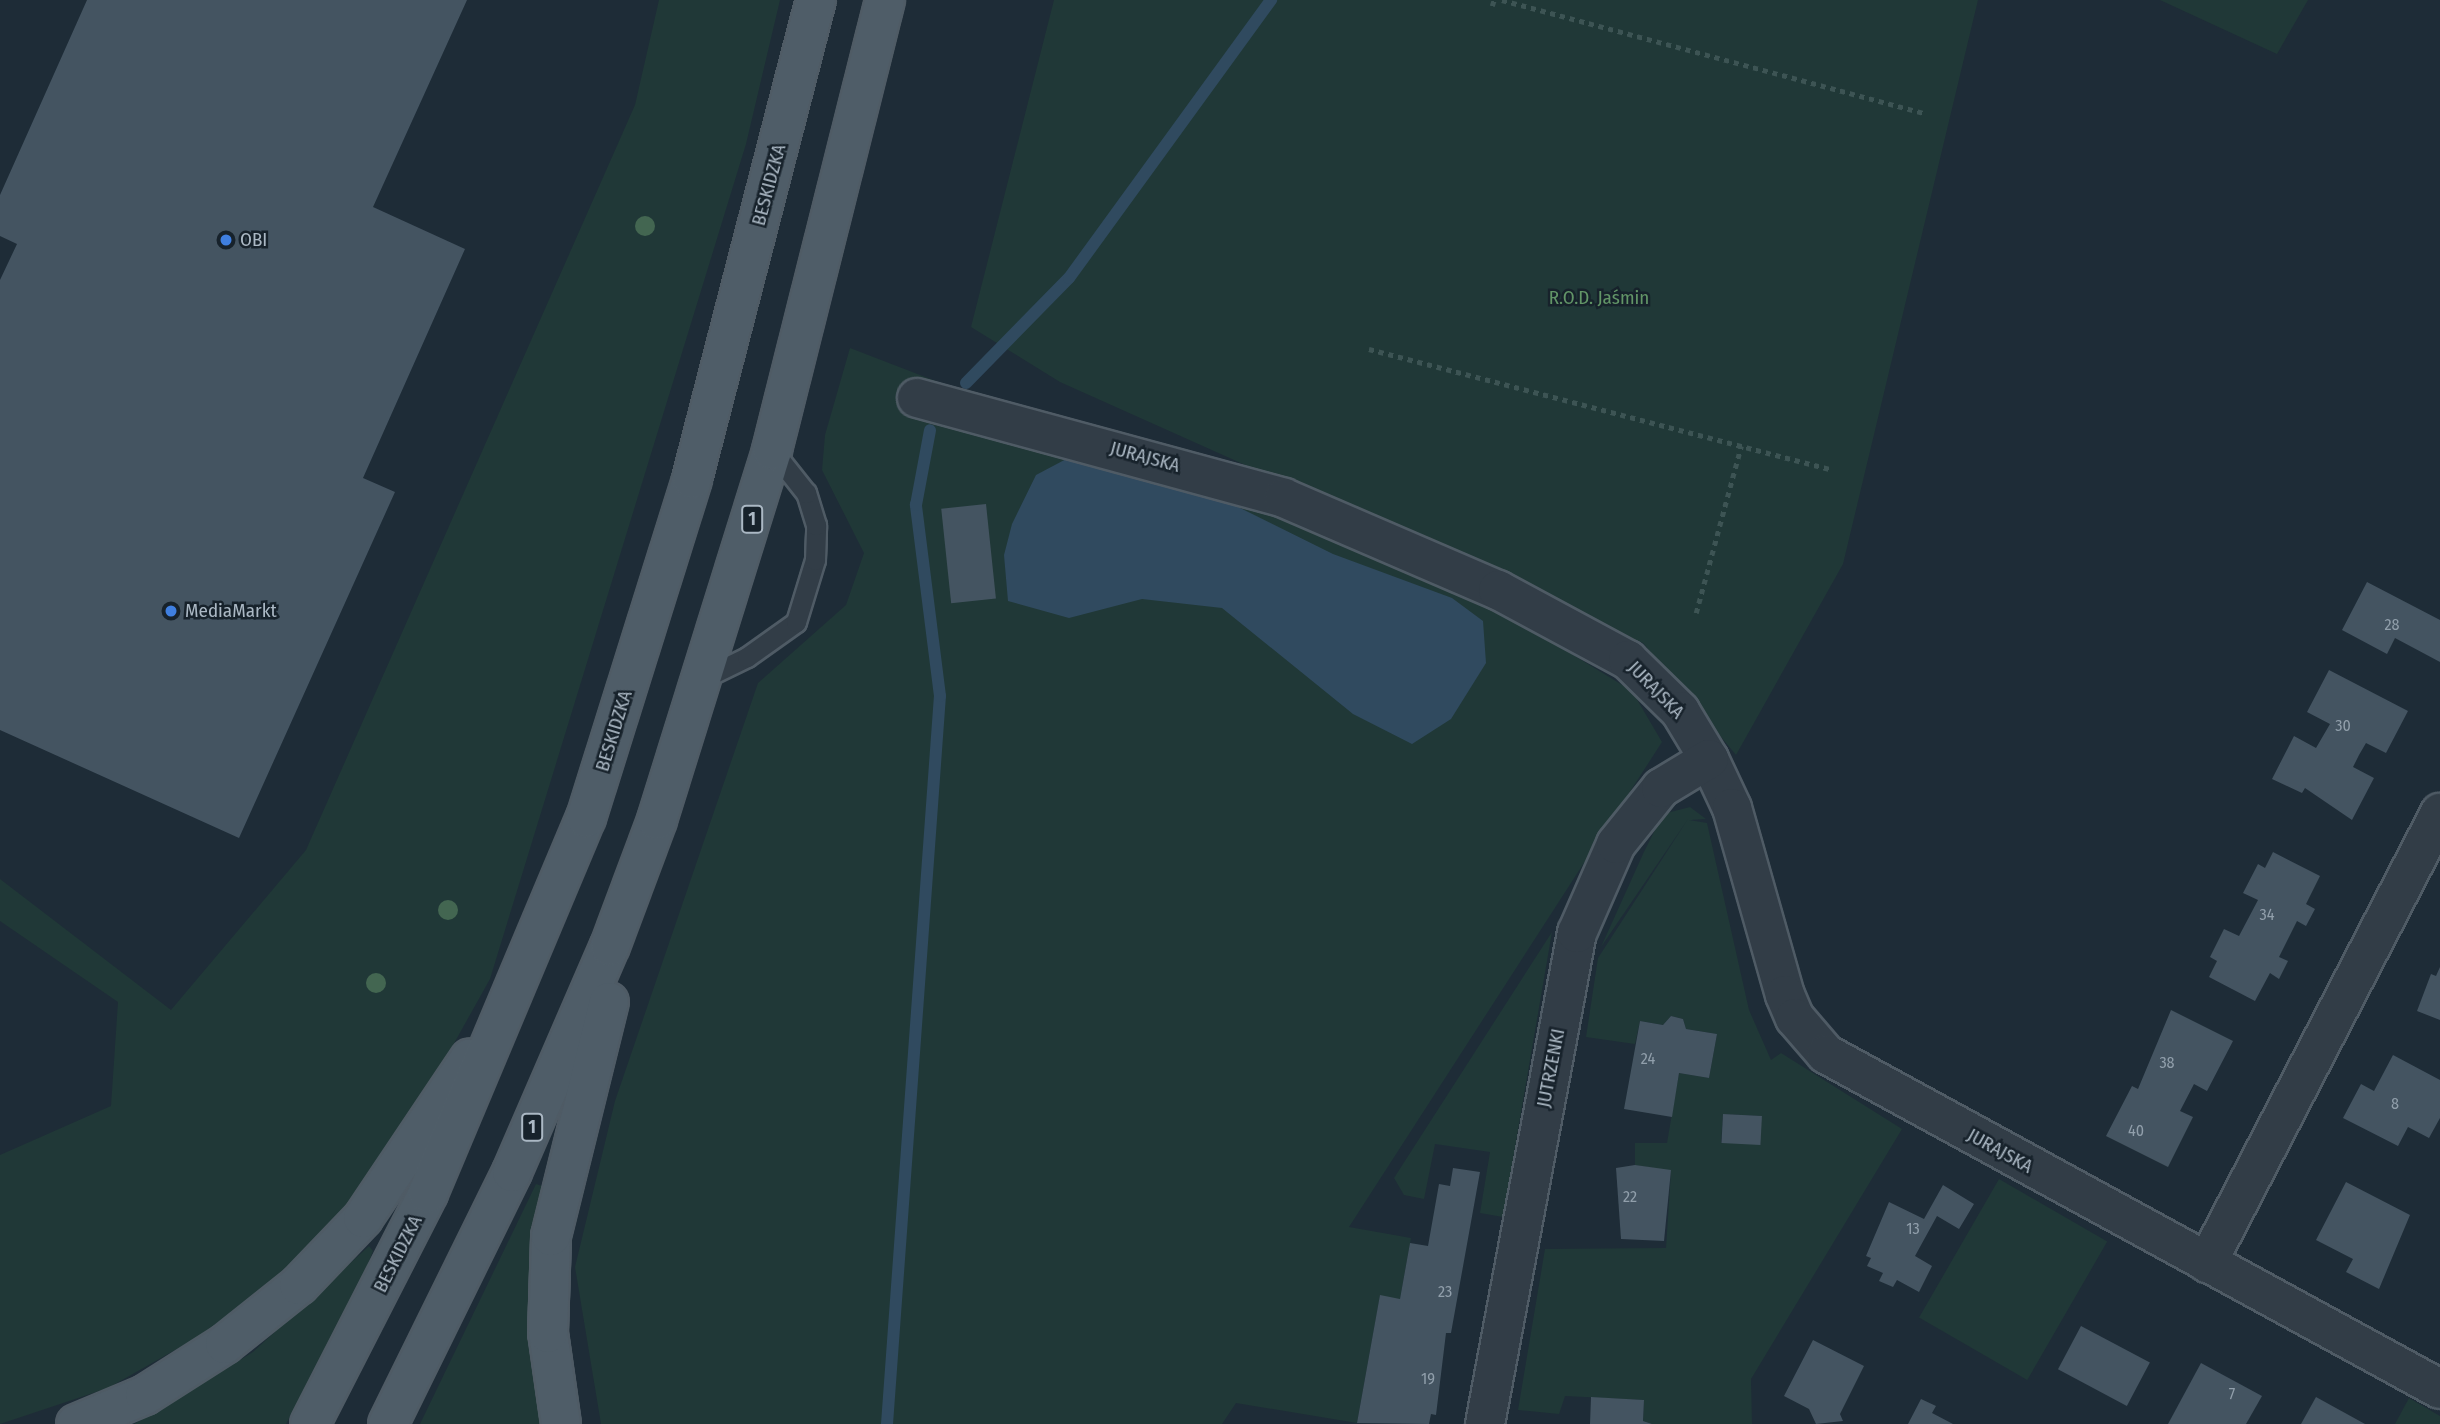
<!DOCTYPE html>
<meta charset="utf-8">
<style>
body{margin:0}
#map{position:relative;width:2440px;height:1424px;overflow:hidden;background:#1e2c37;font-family:"Fira Sans Condensed",sans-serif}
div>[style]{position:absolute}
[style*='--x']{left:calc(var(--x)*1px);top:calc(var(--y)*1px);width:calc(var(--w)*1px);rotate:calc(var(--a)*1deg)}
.green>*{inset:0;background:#203837;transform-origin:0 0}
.water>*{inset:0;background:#304a5f}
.stream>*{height:12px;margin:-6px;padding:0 6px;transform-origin:6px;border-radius:6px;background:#304a5f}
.building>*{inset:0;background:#445461;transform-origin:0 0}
.path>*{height:4.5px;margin-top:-2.25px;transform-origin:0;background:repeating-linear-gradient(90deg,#3d5454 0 5px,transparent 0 10px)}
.roads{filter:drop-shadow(2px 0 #4f5b65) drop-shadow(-2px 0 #4f5b65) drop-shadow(0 2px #4f5b65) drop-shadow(0 -2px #4f5b65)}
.service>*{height:19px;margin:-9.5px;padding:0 9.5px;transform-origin:9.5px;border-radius:9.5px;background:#323d47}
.minor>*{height:38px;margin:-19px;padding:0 19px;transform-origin:19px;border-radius:19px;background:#323d47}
.primary>*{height:38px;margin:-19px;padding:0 19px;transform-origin:19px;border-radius:19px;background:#4f5d68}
.trees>*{width:20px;height:20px;margin:-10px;border-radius:50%;background:#436651}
.dots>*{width:19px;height:19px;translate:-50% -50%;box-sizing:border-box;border:4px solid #17222b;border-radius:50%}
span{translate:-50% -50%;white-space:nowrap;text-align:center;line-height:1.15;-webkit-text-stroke:5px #17222b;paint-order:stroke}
.number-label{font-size:16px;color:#919fab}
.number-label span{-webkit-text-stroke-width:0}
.shield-label span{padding:2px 5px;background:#17222b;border:2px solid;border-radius:5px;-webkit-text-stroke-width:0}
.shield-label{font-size:18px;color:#abb8c4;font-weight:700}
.street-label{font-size:19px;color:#abb8c4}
.poi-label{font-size:19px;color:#abb8c4}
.left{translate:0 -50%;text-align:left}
.park-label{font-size:19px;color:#629567}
</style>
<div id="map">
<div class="green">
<div style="clip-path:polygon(659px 0,780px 0,746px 144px,490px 979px,409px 1124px,356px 1203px,277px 1280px,198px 1337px,108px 1388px,0 1424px,0 1155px,111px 1106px,118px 1002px,0 921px,0 879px,171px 1010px,306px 850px,635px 105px)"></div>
<div style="clip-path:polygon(1054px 0,1978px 0,1843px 564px,1736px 755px,1643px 643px,1060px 382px,971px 327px)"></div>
<div style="clip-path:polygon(2160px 0,2308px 0,2277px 54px)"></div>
<div style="clip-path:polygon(850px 348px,1283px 515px,1503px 612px,1632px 691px,1662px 742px,1349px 1227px,1411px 1238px,1400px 1299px,1380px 1296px,1357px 1423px,1236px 1403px,1222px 1424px,601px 1424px,575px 1267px,615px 1101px,758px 683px,846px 605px,864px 553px,822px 470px,825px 435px)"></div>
<div style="clip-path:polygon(evenodd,1690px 807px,1706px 819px,1689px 820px,1707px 823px,1749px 1010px,1771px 1060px,1781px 1053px,1902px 1129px,1751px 1379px,1752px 1424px,1652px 1424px,1643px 1421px,1644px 1400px,1565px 1396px,1559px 1414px,1518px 1410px,1545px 1249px,1666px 1248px,1671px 1171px,1635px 1165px,1635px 1143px,1667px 1143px,1679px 1073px,1709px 1078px,1717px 1034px,1686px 1029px,1683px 1019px,1671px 1016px,1663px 1025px,1640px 1021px,1635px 1044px,1586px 1037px,1598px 958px,1688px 819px,1601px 947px,1643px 854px,1663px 814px,1690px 807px,1723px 1114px,1761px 1116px,1721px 1143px,1723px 1114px)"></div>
<div style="clip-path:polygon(1552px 932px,1503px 1217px,1480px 1213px,1490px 1152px,1435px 1144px,1424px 1199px,1404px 1195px,1394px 1178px)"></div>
<div style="left:1999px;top:1179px;width:125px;height:160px;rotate:30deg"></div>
<div style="clip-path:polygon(536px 1184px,542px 1186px,529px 1318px,543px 1424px,420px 1424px)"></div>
<div style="clip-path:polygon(369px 1246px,373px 1251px,361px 1281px,286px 1424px,134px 1424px,253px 1352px)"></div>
<div style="clip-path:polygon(2409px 1398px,2440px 1416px,2440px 1424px,2395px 1424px)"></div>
</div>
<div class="water">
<div style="clip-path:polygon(1070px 457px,1222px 499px,1333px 554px,1452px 598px,1483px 621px,1486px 663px,1451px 719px,1412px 744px,1353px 714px,1222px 608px,1142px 599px,1069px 618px,1008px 601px,1004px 555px,1012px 524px,1036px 475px)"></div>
</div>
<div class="stream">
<div style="--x:966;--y:383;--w:147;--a:-45.6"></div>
<div style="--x:1069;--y:278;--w:344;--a:-54"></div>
<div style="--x:887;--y:1424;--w:730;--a:-85.84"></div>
<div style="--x:940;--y:696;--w:193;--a:-97.2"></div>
<div style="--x:916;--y:505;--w:76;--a:-79.4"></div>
</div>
<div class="building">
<div style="clip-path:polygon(87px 0,467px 0,373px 207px,465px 249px,363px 478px,395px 492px,239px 838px,0 730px,0 280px,17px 244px,0 236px,0 195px)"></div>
<div style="left:986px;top:504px;width:95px;height:45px;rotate:84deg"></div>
<div style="clip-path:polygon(2367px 582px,2440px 620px,2440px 662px,2395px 638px,2387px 654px,2342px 630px)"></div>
<div style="clip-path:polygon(2329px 670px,2408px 711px,2386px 753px,2366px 743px,2359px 755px,2353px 767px,2374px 778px,2352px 820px,2305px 788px,2302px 793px,2272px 779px,2294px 736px,2316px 748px,2330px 724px,2307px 712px)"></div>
<div style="clip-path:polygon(2273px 852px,2320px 876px,2306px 904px,2315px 909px,2306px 926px,2297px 921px,2279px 957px,2288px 961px,2279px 979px,2270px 973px,2255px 1001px,2209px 977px,2217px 961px,2210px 957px,2224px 929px,2239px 936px,2258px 900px,2243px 893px,2258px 864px,2265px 868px)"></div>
<div style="clip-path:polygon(2440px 967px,2440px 1020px,2417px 1011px,2431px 974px,2436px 976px)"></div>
<div style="clip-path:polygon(2171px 1010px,2233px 1041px,2207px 1091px,2194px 1084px,2180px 1111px,2193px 1117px,2168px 1167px,2106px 1136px,2132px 1086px,2138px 1089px)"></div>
<div style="clip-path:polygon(1671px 1016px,1683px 1019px,1686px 1029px,1717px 1034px,1709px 1078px,1679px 1073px,1672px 1117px,1624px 1109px,1640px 1021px,1663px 1025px)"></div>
<div style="clip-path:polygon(2393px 1055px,2440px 1080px,2440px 1118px,2429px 1138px,2408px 1127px,2398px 1146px,2343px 1118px,2361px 1084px,2374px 1091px)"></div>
<div style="left:1723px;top:1114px;width:39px;height:29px;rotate:3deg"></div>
<div style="clip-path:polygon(1635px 1165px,1671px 1170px,1664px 1241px,1621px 1239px,1616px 1168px)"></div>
<div style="clip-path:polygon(1453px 1168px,1480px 1172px,1451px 1333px,1446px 1333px,1436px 1415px,1431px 1414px,1429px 1424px,1357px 1423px,1380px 1295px,1400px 1299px,1410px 1243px,1428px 1246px,1439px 1184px,1450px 1186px)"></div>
<div style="clip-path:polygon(2346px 1182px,2410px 1215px,2379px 1289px,2346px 1272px,2353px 1259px,2316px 1240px)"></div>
<div style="clip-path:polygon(1943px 1185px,1974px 1204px,1959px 1229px,1937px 1216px,1915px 1256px,1932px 1266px,1919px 1292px,1897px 1280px,1893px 1287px,1879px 1281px,1883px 1273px,1867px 1266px,1871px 1258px,1866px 1256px,1889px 1202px,1924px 1219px)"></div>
<div style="left:2081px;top:1326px;width:78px;height:49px;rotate:28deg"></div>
<div style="clip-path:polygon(1813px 1340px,1864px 1366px,1840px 1414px,1843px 1421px,1816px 1424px,1809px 1409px,1784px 1396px)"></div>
<div style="clip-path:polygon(2201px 1363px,2262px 1396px,2246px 1424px,2168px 1424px)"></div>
<div style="clip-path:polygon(1591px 1397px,1644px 1400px,1643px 1421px,1652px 1424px,1590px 1424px)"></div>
<div style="clip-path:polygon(2316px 1397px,2365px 1424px,2301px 1424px)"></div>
<div style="clip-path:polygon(1921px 1399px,1936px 1406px,1932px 1413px,1953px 1424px,1908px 1424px)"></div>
</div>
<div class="path">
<div style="--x:1502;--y:0;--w:439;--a:15"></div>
<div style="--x:1492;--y:6;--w:6;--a:-72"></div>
<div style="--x:1369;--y:349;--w:477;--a:14.6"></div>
<div style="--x:1696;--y:613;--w:173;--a:-74.9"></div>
</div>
<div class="roads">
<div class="service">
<div style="--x:704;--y:678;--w:48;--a:-26"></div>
<div style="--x:747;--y:657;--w:60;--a:-35.5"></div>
<div style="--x:796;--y:622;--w:65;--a:-73"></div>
<div style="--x:815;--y:560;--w:35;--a:-88"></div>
<div style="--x:816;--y:525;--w:34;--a:-107"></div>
<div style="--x:806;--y:493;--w:55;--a:-128.3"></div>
</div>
<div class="minor">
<div style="--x:917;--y:398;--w:380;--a:15.2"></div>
<div style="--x:1284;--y:498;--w:233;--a:23.3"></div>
<div style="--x:1498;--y:590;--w:148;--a:28.3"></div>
<div style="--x:1628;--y:660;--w:73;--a:44.4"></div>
<div style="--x:1680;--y:711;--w:56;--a:58.9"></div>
<div style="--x:1709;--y:759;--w:54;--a:64.9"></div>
<div style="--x:1732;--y:808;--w:194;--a:74.2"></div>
<div style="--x:1785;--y:995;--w:25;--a:67"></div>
<div style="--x:1795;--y:1018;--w:48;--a:49.3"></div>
<div style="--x:1826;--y:1054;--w:699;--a:28.62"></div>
<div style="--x:2207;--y:1263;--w:507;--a:-62.63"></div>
<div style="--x:1485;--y:1424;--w:500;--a:-79.4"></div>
<div style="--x:1577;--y:933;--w:97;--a:-66.3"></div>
<div style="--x:1616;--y:844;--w:72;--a:-51.2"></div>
<div style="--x:1661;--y:788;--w:56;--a:-31.1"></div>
</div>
<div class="primary">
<div style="--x:76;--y:1424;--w:75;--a:-22.8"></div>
<div style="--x:145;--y:1395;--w:95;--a:-32.5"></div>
<div style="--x:225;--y:1344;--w:95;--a:-38.6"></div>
<div style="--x:299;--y:1285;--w:93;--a:-46.3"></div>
<div style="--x:363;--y:1218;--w:192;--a:-56.2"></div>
<div style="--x:310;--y:1424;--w:259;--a:-62.9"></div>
<div style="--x:428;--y:1193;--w:407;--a:-67.2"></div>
<div style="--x:586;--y:818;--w:355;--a:-72.6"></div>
<div style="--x:692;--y:479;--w:495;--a:-75.5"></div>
<div style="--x:388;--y:1424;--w:281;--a:-63.8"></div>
<div style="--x:512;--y:1172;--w:246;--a:-66.6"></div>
<div style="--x:610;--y:946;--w:134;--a:-69.5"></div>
<div style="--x:657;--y:820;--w:387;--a:-72.7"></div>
<div style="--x:772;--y:450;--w:464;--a:-75.9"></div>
<div style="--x:561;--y:1424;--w:92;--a:-98.1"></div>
<div style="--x:548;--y:1333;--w:97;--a:-88.2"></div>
<div style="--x:551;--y:1236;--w:241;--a:-76.1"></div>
</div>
</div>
<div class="trees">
<div style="left:645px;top:226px"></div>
<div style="left:448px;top:910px"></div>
<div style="left:376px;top:983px"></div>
</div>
<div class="dots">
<div style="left:226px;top:240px;background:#3f7fe0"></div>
<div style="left:171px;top:611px;background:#3f7fe0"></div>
</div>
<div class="number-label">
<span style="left:2392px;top:625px">28</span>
<span style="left:2343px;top:726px">30</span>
<span style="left:2267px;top:915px">34</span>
<span style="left:1648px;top:1059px">24</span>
<span style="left:2167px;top:1063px">38</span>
<span style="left:2395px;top:1104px">8</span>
<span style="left:2136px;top:1131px">40</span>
<span style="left:1630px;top:1197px">22</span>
<span style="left:1913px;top:1229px">13</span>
<span style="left:1445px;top:1292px">23</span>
<span style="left:1428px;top:1379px">19</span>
<span style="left:2232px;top:1394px">7</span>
</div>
<div class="shield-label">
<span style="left:752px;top:519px">1</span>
<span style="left:532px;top:1127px">1</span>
</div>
<div class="street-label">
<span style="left:769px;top:185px;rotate:-75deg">BESKIDZKA</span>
<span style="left:1145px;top:457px;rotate:15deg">JURAJSKA</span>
<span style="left:1656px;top:690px;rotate:46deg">JURAJSKA</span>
<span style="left:614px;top:731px;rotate:-73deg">BESKIDZKA</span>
<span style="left:1551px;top:1068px;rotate:-79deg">JUTRZENKI</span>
<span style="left:2000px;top:1151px;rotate:29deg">JURAJSKA</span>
<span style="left:398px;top:1254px;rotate:-63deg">BESKIDZKA</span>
</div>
<div class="poi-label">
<span class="left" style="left:240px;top:240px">OBI</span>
<span class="left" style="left:185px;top:611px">MediaMarkt</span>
</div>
<div class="park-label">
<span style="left:1599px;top:298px">R.O.D. Jaśmin</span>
</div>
</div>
